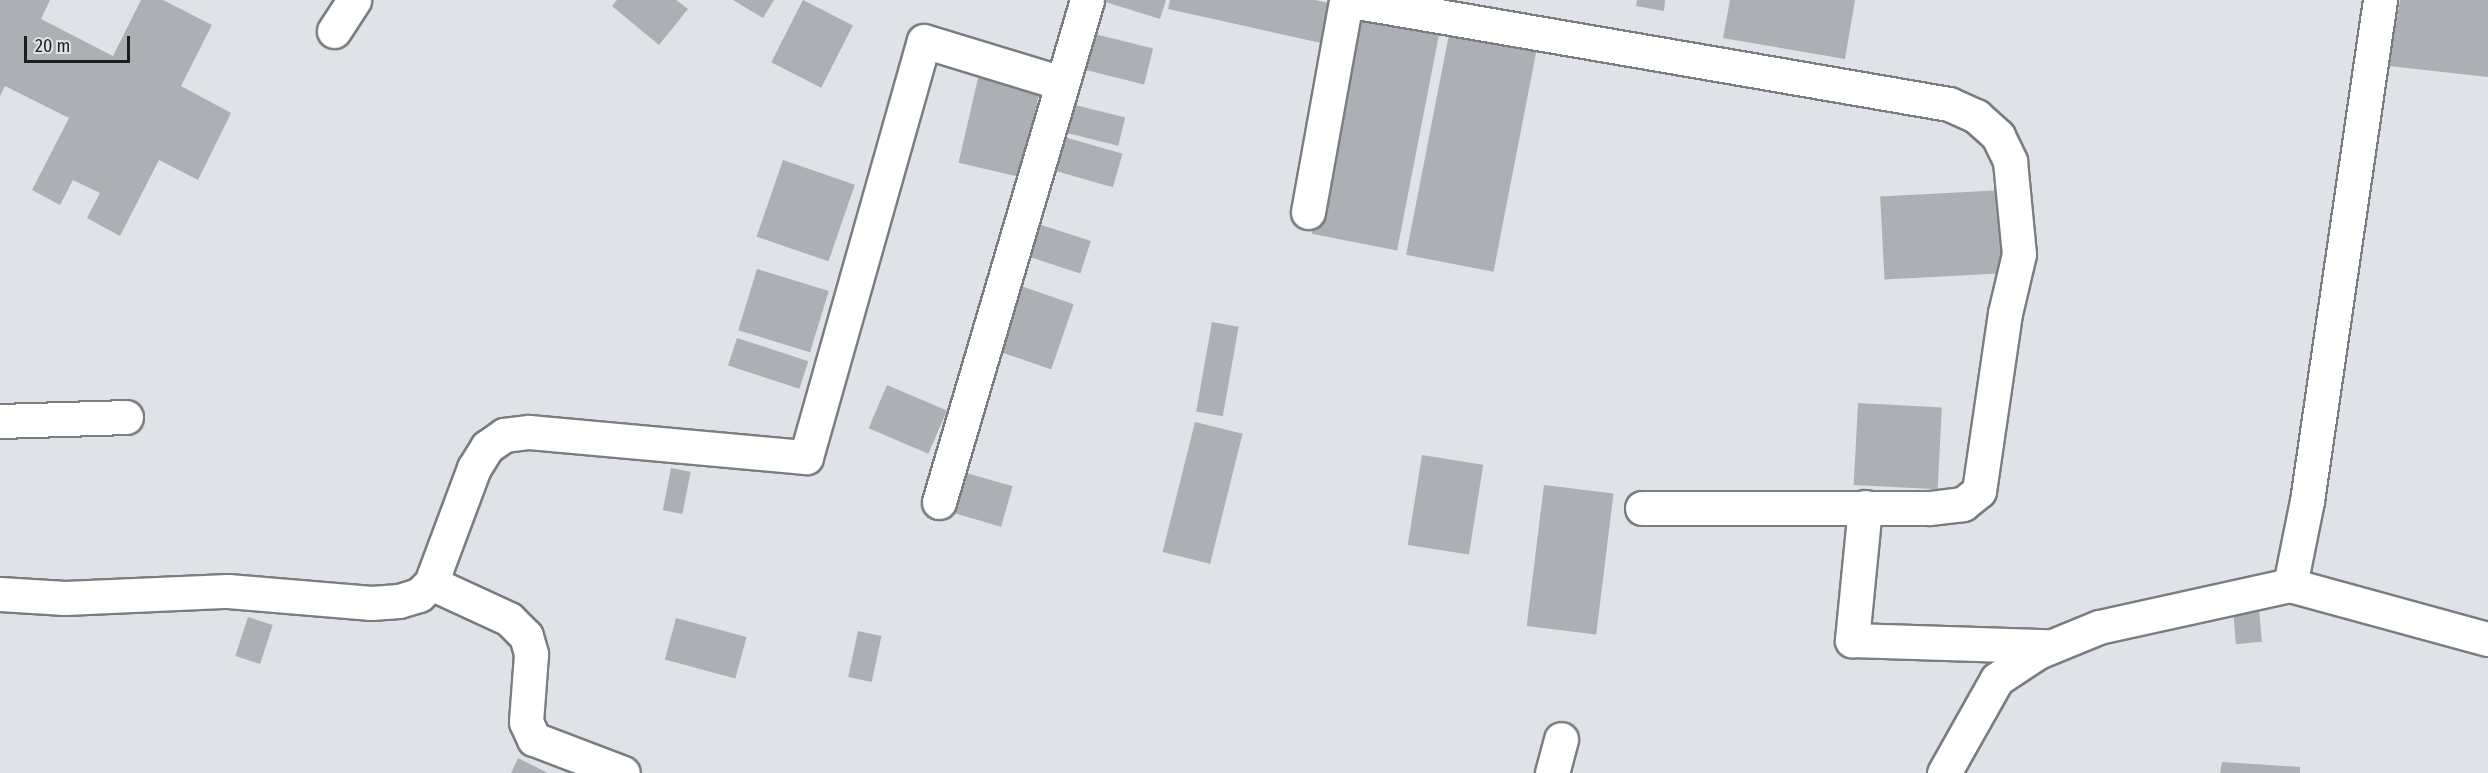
<!DOCTYPE html>
<style>
body{margin:0}
#map{position:relative;width:2488px;height:773px;overflow:hidden;background:#dfe3e7;font-family:"Fira Sans Condensed",sans-serif}
div>[style]{position:absolute}
[style*='--x']{left:calc(var(--x)*1px);top:calc(var(--y)*1px);width:calc(var(--w)*1px);rotate:calc(var(--a)*1deg)}
.building>*{inset:0;background:#acafb3;transform-origin:0 0}
.roads{filter:drop-shadow(2px 0 #7a7d81) drop-shadow(-2px 0 #7a7d81) drop-shadow(0 2px #7a7d81) drop-shadow(0 -2px #7a7d81)}
.minor>*{height:33px;margin:-16.5px;padding:0 16.5px;transform-origin:16.5px;border-radius:16.5px;background:#fff}
span{translate:-50% -50%;white-space:nowrap;text-align:center;line-height:1.15;-webkit-text-stroke:4.5px #dfe3e7;paint-order:stroke}
.scale{position:absolute;left:24px;top:36px;width:106px;height:27px;box-sizing:border-box;border:3px solid #1d1e1f;border-top:0;padding-left:8px;font-size:18px;line-height:21px;white-space:nowrap;color:#1d1e1f;-webkit-text-stroke:4px #dfe3e7;paint-order:stroke}
</style>
<div id="map">
<div class="building">
<div style="clip-path:polygon(0 0,50px 0,41px 19px,113px 56px,141px 0,163px 0,212px 25px,181px 86px,231px 113px,198px 180px,159px 160px,120px 236px,87px 218px,100px 193px,73px 180px,60px 205px,32px 190px,69px 118px,5px 86px,0 96px)"></div>
<div style="clip-path:polygon(617px 0,676px 0,688px 9px,659px 45px,612px 6px)"></div>
<div style="clip-path:polygon(733px 0,774px 0,763px 18px)"></div>
<div style="left:803px;top:0;width:56px;height:70px;rotate:27deg"></div>
<div style="clip-path:polygon(1099px 0,1166px 0,1160px 19px)"></div>
<div style="clip-path:polygon(1170px 0,1315px 0,1338px 5px,1330px 45px,1168px 9px)"></div>
<div style="clip-path:polygon(1637px 0,1665px 0,1664px 11px,1636px 6px)"></div>
<div style="clip-path:polygon(1730px 0,1855px 0,1845px 59px,1723px 38px)"></div>
<div style="clip-path:polygon(2400px 0,2488px 0,2488px 77px,2389px 66px)"></div>
<div style="left:1355px;top:11px;width:87px;height:227px;rotate:11deg"></div>
<div style="left:1450px;top:29px;width:89px;height:230px;rotate:11deg"></div>
<div style="left:1091px;top:33px;width:64px;height:37px;rotate:14deg"></div>
<div style="left:979px;top:74px;width:63px;height:91px;rotate:13deg"></div>
<div style="left:1067px;top:103px;width:60px;height:29px;rotate:14deg"></div>
<div style="left:1061px;top:136px;width:64px;height:35px;rotate:16deg"></div>
<div style="left:783px;top:160px;width:76px;height:81px;rotate:19deg"></div>
<div style="left:2004px;top:190px;width:83px;height:124px;rotate:87deg"></div>
<div style="left:1029px;top:221px;width:65px;height:34px;rotate:18deg"></div>
<div style="left:757px;top:269px;width:75px;height:64px;rotate:17deg"></div>
<div style="left:1015px;top:284px;width:62px;height:69px;rotate:19deg"></div>
<div style="left:1212px;top:322px;width:27px;height:91px;rotate:10deg"></div>
<div style="left:737px;top:338px;width:75px;height:29px;rotate:18deg"></div>
<div style="left:887px;top:385px;width:65px;height:47px;rotate:23deg"></div>
<div style="left:1858px;top:403px;width:84px;height:82px;rotate:3deg"></div>
<div style="left:1195px;top:422px;width:49px;height:134px;rotate:14deg"></div>
<div style="left:1422px;top:455px;width:62px;height:91px;rotate:9deg"></div>
<div style="left:671px;top:468px;width:20px;height:43px;rotate:11deg"></div>
<div style="left:956px;top:470px;width:59px;height:42px;rotate:16deg"></div>
<div style="left:1544px;top:485px;width:70px;height:142px;rotate:7deg"></div>
<div style="left:2259px;top:609px;width:33px;height:26px;rotate:85deg"></div>
<div style="left:248px;top:617px;width:26px;height:41px;rotate:18deg"></div>
<div style="left:676px;top:618px;width:73px;height:43px;rotate:15deg"></div>
<div style="left:858px;top:631px;width:24px;height:47px;rotate:12deg"></div>
<div style="clip-path:polygon(518px 758px,548px 773px,511px 773px)"></div>
<div style="clip-path:polygon(2222px 762px,2300px 767px,2300px 773px,2220px 773px)"></div>
</div>
<div class="roads">
<div class="minor">
<div style="--x:1346;--y:0;--w:612;--a:9.79"></div>
<div style="--x:1949;--y:104;--w:30;--a:24"></div>
<div style="--x:1976;--y:116;--w:30;--a:42"></div>
<div style="--x:1998;--y:136;--w:28;--a:64"></div>
<div style="--x:2010;--y:161;--w:93;--a:84.5"></div>
<div style="--x:2019;--y:254;--w:61;--a:103.3"></div>
<div style="--x:2005;--y:313;--w:180;--a:98.3"></div>
<div style="--x:1979;--y:491;--w:21;--a:141"></div>
<div style="--x:1963;--y:504;--w:34;--a:173"></div>
<div style="--x:1929;--y:508;--w:287;--a:180"></div>
<div style="--x:334;--y:31;--w:37;--a:-57"></div>
<div style="--x:1308;--y:212;--w:215;--a:-79.8"></div>
<div style="--x:0;--y:421;--w:126;--a:-1.8"></div>
<div style="--x:939;--y:502;--w:523;--a:-73.57"></div>
<div style="--x:1865;--y:507;--w:134;--a:95.6"></div>
<div style="--x:1852;--y:640;--w:195;--a:1.8"></div>
<div style="--x:431;--y:583;--w:86;--a:24.8"></div>
<div style="--x:509;--y:619;--w:24;--a:45"></div>
<div style="--x:526;--y:636;--w:19;--a:74"></div>
<div style="--x:531;--y:654;--w:68;--a:94.2"></div>
<div style="--x:526;--y:722;--w:19;--a:65"></div>
<div style="--x:534;--y:739;--w:95;--a:20.9"></div>
<div style="--x:2290;--y:585;--w:86;--a:-78.6"></div>
<div style="--x:2307;--y:501;--w:506;--a:-81.71"></div>
<div style="--x:0;--y:594;--w:65;--a:3.5"></div>
<div style="--x:65;--y:598;--w:163;--a:-2.5"></div>
<div style="--x:228;--y:591;--w:144;--a:4.8"></div>
<div style="--x:371;--y:603;--w:28;--a:-4"></div>
<div style="--x:399;--y:601;--w:21;--a:-17"></div>
<div style="--x:419;--y:595;--w:17;--a:-45"></div>
<div style="--x:431;--y:583;--w:123;--a:-69.5"></div>
<div style="--x:474;--y:468;--w:25;--a:-58"></div>
<div style="--x:487;--y:447;--w:21;--a:-35"></div>
<div style="--x:504;--y:435;--w:25;--a:-7"></div>
<div style="--x:529;--y:432;--w:278;--a:5.2"></div>
<div style="--x:806;--y:457;--w:432;--a:-74.2"></div>
<div style="--x:924;--y:41;--w:143;--a:17"></div>
<div style="--x:1552;--y:773;--w:35;--a:-75"></div>
<div style="--x:1944;--y:773;--w:108;--a:-60.6"></div>
<div style="--x:1997;--y:679;--w:49;--a:-33.4"></div>
<div style="--x:2038;--y:652;--w:66;--a:-22.3"></div>
<div style="--x:2099;--y:627;--w:196;--a:-12.4"></div>
<div style="--x:2290;--y:585;--w:205;--a:15.3"></div>
</div>
</div>
<div class="scale">20 m</div>
</div>
